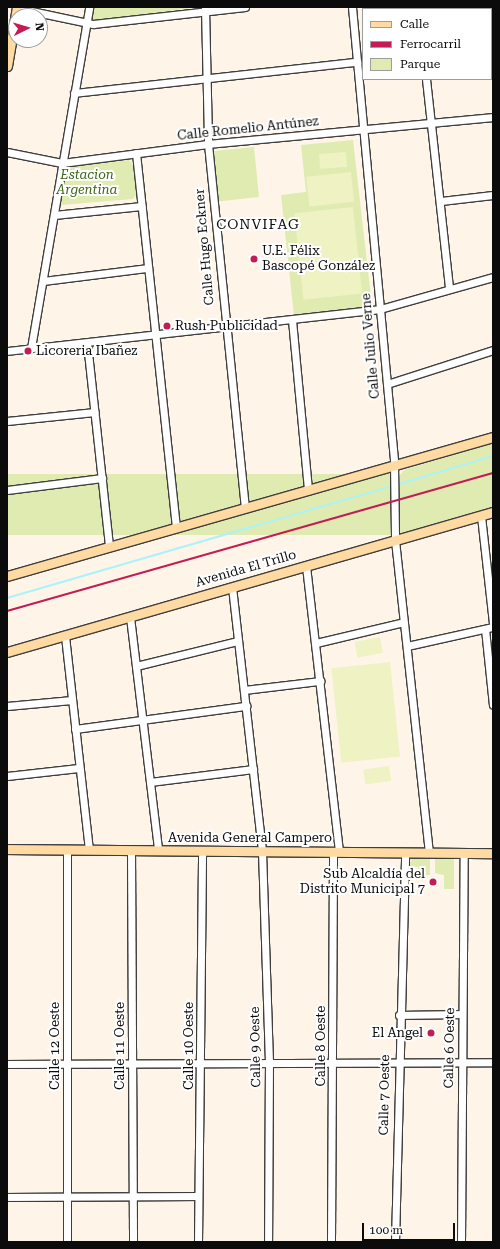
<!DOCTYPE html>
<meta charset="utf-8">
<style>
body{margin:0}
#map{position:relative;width:500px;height:1249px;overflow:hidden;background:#fff4e8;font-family:"Roboto Serif",serif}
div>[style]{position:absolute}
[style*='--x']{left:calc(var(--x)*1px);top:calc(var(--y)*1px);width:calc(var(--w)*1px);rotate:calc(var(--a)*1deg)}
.green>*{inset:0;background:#dfebb0;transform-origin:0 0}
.pitch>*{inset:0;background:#eff2c3;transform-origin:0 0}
.stream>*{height:2px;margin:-1px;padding:0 1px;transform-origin:1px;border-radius:1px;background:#aaf3fa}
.roads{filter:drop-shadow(1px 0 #3e3e3e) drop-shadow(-1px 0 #3e3e3e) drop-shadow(0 1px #3e3e3e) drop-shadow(0 -1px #3e3e3e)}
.street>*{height:7px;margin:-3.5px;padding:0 3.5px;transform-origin:3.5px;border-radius:3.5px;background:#fff}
.secondary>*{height:9px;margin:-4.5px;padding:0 4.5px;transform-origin:4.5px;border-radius:4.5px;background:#ffdba3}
.rail>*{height:2px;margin:-1px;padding:0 1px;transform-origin:1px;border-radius:1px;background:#c21c53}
.dots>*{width:11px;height:11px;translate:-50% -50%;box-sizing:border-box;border:2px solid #fff;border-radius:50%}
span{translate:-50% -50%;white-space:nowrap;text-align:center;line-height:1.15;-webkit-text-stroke:4px #fff;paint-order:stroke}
.street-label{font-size:13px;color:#0b0b0b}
.park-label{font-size:13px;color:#3e6518;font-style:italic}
.poi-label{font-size:13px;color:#0b0b0b}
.left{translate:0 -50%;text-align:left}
.right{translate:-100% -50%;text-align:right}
.neighbourhood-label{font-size:14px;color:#0b0b0b;letter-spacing:1px}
.frame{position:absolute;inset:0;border:8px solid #0b0b0b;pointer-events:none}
.legend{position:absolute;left:362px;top:8px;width:130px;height:72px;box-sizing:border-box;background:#fff;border:1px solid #9d9d9d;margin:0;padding:5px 7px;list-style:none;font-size:12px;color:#0b0b0b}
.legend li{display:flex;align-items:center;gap:8px;height:20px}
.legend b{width:20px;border:1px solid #9d9d9d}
.north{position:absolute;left:8px;top:8px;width:40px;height:40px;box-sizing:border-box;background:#fff;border:1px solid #9d9d9d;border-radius:50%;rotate:85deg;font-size:11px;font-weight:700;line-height:16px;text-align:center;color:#0b0b0b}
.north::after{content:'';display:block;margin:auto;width:14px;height:18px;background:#c21c53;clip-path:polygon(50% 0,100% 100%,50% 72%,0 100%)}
.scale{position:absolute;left:362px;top:1223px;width:93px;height:18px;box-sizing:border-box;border:2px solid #0b0b0b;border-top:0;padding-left:5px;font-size:12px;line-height:14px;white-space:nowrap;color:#0b0b0b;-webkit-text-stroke:3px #fff;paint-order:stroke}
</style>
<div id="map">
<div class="green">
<div style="clip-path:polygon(92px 7px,199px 7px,91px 21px)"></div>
<div style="clip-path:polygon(353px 140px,372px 306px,294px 316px,281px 195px,306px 192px,301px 145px)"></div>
<div style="clip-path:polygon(254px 147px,259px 197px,214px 202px,210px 155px,214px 151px)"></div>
<div style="clip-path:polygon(129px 160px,134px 166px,137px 193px,133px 199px,61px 205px,64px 173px,69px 165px)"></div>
<div style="clip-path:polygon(493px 443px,493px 510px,400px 536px,399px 476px,404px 470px)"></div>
<div style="left:391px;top:474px;width:61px;height:399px;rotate:90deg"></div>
<div style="clip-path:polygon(413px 857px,430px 857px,430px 875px,418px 875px,418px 867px,408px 867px)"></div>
<div style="clip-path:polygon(435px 857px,454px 858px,454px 889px,444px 889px,444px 875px,435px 873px)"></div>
</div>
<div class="pitch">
<div style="left:346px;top:152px;width:15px;height:27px;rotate:86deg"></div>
<div style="left:351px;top:172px;width:30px;height:45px;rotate:84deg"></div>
<div style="left:353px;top:207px;width:87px;height:59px;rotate:84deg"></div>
<div style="left:380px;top:637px;width:16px;height:26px;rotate:79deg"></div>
<div style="left:390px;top:662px;width:95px;height:59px;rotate:84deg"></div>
<div style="left:389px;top:766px;width:15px;height:26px;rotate:82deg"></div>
</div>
<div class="stream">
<div style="--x:396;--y:485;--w:101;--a:-16.6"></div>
<div style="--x:7;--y:598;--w:401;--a:-16.2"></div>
</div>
<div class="roads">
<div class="street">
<div style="--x:205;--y:7;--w:137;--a:88.7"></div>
<div style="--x:208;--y:144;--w:365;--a:84.2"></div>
<div style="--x:352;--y:7;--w:459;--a:84.7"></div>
<div style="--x:394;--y:464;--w:76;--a:89.2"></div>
<div style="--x:395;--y:540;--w:314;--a:83.8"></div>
<div style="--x:419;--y:7;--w:2;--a:90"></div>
<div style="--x:17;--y:8;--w:78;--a:11.9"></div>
<div style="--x:93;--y:24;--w:153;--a:-6.4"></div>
<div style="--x:491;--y:49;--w:2;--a:0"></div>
<div style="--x:426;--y:79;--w:211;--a:83.7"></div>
<div style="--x:74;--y:93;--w:285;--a:-6.3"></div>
<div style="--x:7;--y:152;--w:56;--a:11.3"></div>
<div style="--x:62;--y:163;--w:147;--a:-7.4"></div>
<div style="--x:208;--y:144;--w:286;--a:-5.4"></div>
<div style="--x:136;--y:153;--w:376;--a:83.9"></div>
<div style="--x:441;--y:201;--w:52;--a:-6.6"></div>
<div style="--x:54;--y:215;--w:88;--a:-5.8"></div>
<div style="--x:43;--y:281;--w:106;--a:-7.1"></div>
<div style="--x:292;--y:320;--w:171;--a:84.6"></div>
<div style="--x:87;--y:343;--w:205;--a:83.8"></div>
<div style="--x:31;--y:348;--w:346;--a:-80.3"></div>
<div style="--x:7;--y:351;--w:375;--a:-6.4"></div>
<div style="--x:380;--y:309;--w:117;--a:-15.8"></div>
<div style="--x:387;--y:384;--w:111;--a:-17.8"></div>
<div style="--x:7;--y:421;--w:88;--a:-5.8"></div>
<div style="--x:7;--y:490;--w:96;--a:-7.2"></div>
<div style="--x:481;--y:516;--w:108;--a:83.6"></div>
<div style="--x:306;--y:566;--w:287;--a:83.4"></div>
<div style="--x:232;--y:587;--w:266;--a:83.5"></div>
<div style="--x:262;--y:851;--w:210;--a:88.1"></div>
<div style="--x:269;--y:1061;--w:181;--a:90.3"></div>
<div style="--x:130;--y:617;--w:235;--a:83.1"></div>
<div style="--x:485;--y:629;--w:76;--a:84"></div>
<div style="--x:65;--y:636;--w:215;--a:83.6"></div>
<div style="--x:316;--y:643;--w:90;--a:-13.4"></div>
<div style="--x:407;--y:646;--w:88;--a:-12.5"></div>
<div style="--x:136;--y:666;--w:105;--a:-13.8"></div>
<div style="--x:244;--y:690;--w:77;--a:-6.8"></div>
<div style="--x:7;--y:706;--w:65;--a:-5.3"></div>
<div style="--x:75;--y:729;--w:173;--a:-7.7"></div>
<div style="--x:7;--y:776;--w:72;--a:-6.3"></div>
<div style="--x:150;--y:782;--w:104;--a:-7.2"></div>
<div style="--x:67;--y:850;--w:392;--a:90"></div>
<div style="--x:131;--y:851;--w:391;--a:89.7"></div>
<div style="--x:399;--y:1015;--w:63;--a:-0.9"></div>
<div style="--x:7;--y:1064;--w:486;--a:-0.2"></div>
<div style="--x:7;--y:1197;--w:191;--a:-0.3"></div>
<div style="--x:198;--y:1242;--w:391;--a:-89.4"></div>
<div style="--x:331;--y:1242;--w:391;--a:-89.7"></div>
<div style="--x:395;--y:1242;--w:389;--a:-88.5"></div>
<div style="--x:461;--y:1242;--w:388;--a:-89.6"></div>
</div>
<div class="secondary">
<div style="--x:7;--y:66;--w:60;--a:-80.4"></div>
<div style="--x:7;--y:576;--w:505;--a:-15.96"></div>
<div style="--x:7;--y:652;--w:506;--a:-16.07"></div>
<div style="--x:7;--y:849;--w:486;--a:0.5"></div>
</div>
</div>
<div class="rail">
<div style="--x:7;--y:611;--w:505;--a:-15.85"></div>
</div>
<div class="dots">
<div style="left:254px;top:259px;background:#c21c53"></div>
<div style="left:167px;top:326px;background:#c21c53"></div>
<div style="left:28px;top:351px;background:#c21c53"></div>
<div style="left:433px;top:882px;background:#c21c53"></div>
<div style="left:431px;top:1033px;background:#c21c53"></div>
</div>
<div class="street-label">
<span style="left:248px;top:129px;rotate:-6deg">Calle Romelio Antúnez</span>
<span style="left:205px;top:247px;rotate:-95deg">Calle Hugo Eckner</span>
<span style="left:371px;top:346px;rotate:-95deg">Calle Julio Verne</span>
<span style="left:246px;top:569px;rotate:-16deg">Avenida El Trillo</span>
<span style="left:250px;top:838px">Avenida General Campero</span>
<span style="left:55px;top:1046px;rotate:-90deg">Calle 12 Oeste</span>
<span style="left:120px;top:1046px;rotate:-90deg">Calle 11 Oeste</span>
<span style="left:189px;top:1046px;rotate:-90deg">Calle 10 Oeste</span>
<span style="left:321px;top:1046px;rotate:-90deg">Calle 8 Oeste</span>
<span style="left:256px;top:1047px;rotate:-91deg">Calle 9 Oeste</span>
<span style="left:450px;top:1048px;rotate:-89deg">Calle 6 Oeste</span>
<span style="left:385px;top:1095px;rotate:-89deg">Calle 7 Oeste</span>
</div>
<div class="park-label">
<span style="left:87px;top:183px">Estacion<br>Argentina</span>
</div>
<div class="poi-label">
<span class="left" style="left:262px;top:259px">U.E. Félix<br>Bascopé González</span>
<span class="left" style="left:175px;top:326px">Rush Publicidad</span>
<span class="left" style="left:36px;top:351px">Licoreria Ibañez</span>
<span class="right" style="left:425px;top:882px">Sub Alcaldía del<br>Distrito Municipal 7</span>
<span class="right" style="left:423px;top:1033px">El Angel</span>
</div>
<div class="neighbourhood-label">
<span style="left:258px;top:224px">CONVIFAG</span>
</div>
<div class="frame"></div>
<ul class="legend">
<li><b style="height:5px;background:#ffdba3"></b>Calle</li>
<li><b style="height:5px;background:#c21c53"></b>Ferrocarril</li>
<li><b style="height:11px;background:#dfebb0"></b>Parque</li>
</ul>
<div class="north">N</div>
<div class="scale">100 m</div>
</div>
